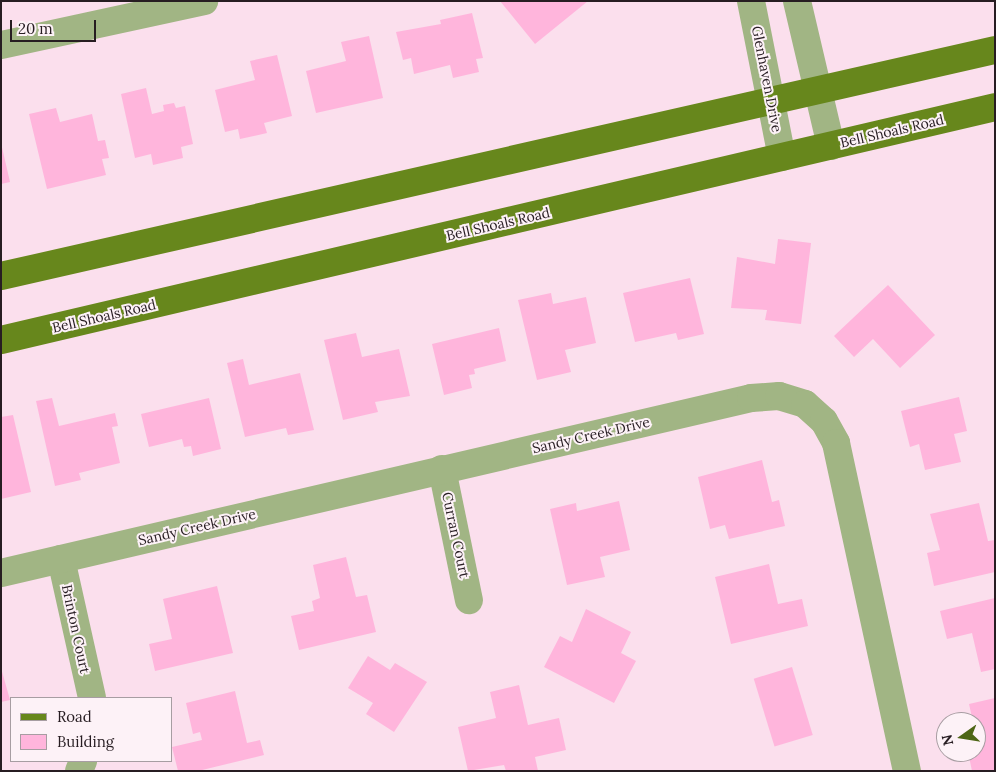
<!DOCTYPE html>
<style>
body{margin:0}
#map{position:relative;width:996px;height:772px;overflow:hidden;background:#fbdfed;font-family:Lora,serif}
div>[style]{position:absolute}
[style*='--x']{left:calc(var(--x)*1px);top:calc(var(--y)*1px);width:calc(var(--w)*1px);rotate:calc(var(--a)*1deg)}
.building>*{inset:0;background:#ffb5dc;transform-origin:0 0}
.minor>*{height:28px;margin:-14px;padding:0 14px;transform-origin:14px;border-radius:14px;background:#a1b584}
.major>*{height:28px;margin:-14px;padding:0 14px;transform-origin:14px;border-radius:14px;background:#67871c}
span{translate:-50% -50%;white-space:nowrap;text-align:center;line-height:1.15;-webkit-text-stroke:4px #fdf2f7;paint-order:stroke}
.street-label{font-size:14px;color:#271d22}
.frame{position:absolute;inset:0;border:2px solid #271d22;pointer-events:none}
.legend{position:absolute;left:10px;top:697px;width:162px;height:65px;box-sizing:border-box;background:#fdf2f7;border:1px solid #a79da2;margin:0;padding:6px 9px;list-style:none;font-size:15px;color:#271d22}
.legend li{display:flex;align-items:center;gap:10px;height:25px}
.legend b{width:25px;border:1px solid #a79da2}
.north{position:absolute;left:936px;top:712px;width:50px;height:50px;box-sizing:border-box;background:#fdf2f7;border:1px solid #a79da2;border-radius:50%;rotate:257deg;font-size:14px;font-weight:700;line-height:20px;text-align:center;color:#271d22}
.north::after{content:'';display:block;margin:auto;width:18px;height:22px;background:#4d6515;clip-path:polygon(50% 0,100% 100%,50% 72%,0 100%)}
.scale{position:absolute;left:10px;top:20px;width:86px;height:22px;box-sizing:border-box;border:2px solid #271d22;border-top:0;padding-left:6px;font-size:15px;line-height:18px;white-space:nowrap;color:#271d22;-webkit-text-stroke:4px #fdf2f7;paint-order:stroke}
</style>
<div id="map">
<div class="building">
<div style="clip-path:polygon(500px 1px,588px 1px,535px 44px)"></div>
<div style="clip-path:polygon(472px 13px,483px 58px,476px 59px,479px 72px,453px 78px,450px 65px,414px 74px,411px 58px,403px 60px,396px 32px,441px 24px,440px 20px)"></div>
<div style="clip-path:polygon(369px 36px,383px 98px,316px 113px,306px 71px,346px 61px,341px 42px)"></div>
<div style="clip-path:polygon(277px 55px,292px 116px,264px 123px,267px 133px,240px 139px,238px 129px,225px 132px,215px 90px,255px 80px,250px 61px)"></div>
<div style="clip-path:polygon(146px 88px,152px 114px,164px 111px,163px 105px,174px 103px,176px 108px,185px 106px,193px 144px,181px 147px,183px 158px,153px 165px,151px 154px,135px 158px,121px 94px)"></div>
<div style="clip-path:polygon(56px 108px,60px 122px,92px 114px,98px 141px,105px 140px,109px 158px,102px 159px,106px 175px,47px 189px,29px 114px)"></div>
<div style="clip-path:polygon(1px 143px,10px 182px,1px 184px)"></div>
<div style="clip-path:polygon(778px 239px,811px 243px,801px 324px,765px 320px,767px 310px,731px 308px,737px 257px,775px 264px)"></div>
<div style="clip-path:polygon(690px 278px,704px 334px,678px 340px,676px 333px,635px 342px,623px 293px)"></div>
<div style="clip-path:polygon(888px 285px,935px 335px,900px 368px,873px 339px,854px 357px,834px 336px)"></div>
<div style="clip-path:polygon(551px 293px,553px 304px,586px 297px,596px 343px,565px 350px,571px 372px,537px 380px,518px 300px)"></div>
<div style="clip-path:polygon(499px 328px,506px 361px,474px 369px,475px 374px,469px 375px,472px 388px,444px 395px,432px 344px)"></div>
<div style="clip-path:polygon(356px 333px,362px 357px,399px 349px,410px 396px,375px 402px,378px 412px,343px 420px,324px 340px)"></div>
<div style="clip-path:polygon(243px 359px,249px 385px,300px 373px,314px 430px,288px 435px,286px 428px,245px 437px,227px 363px)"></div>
<div style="clip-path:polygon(959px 397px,967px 431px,954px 434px,961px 462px,925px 470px,919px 444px,910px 447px,901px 411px)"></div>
<div style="clip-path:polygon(52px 398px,59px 426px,115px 413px,118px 426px,112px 427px,120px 463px,79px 473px,81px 480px,55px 486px,36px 401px)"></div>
<div style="clip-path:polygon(209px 398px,221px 449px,193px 456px,191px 446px,184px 447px,182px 439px,149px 447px,141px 414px)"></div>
<div style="clip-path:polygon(13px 415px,31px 492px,1px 499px,1px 417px)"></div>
<div style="clip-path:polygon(762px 460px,772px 502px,779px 500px,785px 526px,729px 539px,725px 525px,710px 529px,698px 477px)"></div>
<div style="clip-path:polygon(619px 501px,630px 550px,600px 557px,605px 577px,567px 585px,550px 509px,576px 503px,577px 511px)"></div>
<div style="clip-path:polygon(979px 503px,988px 541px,995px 540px,995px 572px,934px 586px,927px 553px,940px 550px,930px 514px)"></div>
<div style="clip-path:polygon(346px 557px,356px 597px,367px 595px,376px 632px,299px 650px,291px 616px,314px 611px,312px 601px,320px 598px,313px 565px)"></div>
<div style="clip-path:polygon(769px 564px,778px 604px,802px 599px,808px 626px,731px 644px,715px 577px)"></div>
<div style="clip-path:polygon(217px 586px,233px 653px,155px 671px,149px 644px,172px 639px,163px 599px)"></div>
<div style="clip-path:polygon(995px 598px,995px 669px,981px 672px,972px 633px,947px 639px,940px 611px)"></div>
<div style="clip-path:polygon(586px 609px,631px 632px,621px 653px,636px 661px,614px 703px,544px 667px,560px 636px,572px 642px)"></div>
<div style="clip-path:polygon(368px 656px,390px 670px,395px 663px,427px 682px,394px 732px,366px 714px,373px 703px,348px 688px)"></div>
<div style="left:792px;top:667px;width:71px;height:40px;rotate:73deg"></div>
<div style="clip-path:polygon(1px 668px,10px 700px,1px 702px)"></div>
<div style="clip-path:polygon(519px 685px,528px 725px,559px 718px,566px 750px,535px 757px,538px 771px,506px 771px,504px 765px,468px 771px,458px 727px,496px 718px,490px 692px)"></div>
<div style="clip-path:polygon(235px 691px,247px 743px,260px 740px,264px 755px,198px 771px,178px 771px,172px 747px,202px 740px,200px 732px,193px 734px,186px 703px)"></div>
<div style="clip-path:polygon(995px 698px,995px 771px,972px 771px,968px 752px,976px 752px,976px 745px,979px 744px,976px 722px,973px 722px,969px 704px)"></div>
</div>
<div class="minor">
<div style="--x:751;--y:1;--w:159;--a:78.8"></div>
<div style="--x:797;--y:1;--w:149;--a:76.8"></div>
<div style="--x:1;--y:45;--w:208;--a:-12.2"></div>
<div style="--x:442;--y:469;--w:134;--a:78.4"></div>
<div style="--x:61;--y:559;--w:142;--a:77.4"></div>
<div style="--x:1;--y:573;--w:770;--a:-13.13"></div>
<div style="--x:751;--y:398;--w:28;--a:-4"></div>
<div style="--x:779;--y:396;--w:27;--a:17"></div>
<div style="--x:805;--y:404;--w:25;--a:42"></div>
<div style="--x:824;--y:421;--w:25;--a:61"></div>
<div style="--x:836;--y:443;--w:336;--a:77.8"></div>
<div style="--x:79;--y:771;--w:11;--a:-68"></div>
</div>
<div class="major">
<div style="--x:1;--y:276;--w:1019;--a:-12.81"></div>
<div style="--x:1;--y:340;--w:1021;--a:-13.19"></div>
</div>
<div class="street-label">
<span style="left:767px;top:79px;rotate:79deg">Glenhaven Drive</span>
<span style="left:892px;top:131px;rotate:-13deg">Bell Shoals Road</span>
<span style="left:498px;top:224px;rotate:-13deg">Bell Shoals Road</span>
<span style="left:104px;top:316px;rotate:-13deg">Bell Shoals Road</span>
<span style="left:591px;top:435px;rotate:-13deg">Sandy Creek Drive</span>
<span style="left:197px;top:527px;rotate:-13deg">Sandy Creek Drive</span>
<span style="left:456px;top:535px;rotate:78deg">Curran Court</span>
<span style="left:76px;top:629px;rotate:78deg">Brinton Court</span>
</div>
<div class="frame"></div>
<ul class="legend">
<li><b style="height:6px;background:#67871c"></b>Road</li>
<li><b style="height:14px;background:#ffb5dc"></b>Building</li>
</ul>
<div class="north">N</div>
<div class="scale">20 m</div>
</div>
